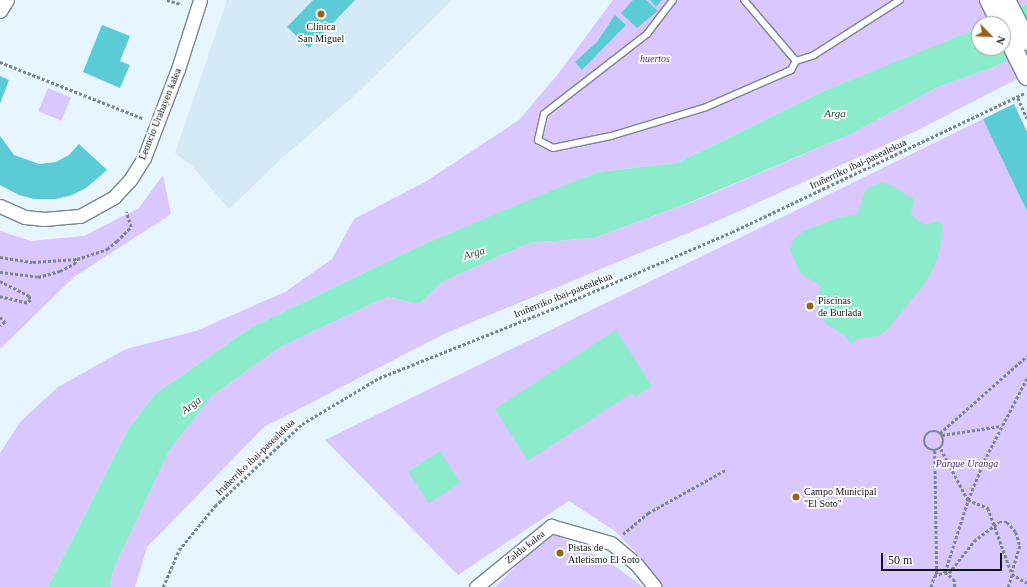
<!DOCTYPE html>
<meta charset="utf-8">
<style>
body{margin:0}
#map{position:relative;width:1027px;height:587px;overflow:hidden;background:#e6f5fe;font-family:Georgia,serif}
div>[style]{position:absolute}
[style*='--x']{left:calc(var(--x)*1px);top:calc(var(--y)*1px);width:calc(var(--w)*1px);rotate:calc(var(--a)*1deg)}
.built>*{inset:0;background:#d4eaf7}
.green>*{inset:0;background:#dac7fd;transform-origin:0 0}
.water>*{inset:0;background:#8deccb;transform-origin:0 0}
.building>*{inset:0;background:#5bccd5}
.path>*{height:2.5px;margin-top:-1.25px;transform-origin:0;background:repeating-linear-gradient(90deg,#7c868c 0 3px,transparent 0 5px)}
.path>.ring{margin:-1.25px;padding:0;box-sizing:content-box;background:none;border:2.5px solid #7c868c;border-radius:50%}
.roads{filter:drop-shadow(1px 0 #79868e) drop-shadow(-1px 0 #79868e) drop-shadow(0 1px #79868e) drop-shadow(0 -1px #79868e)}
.service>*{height:6px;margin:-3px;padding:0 3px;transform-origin:3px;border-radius:3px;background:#fff}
.minor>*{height:13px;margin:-6.5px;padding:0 6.5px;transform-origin:6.5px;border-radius:6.5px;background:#fff}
.secondary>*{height:18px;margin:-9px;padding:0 9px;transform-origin:9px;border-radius:9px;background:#fff}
.dots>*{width:11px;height:11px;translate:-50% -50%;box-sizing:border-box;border:2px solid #fff;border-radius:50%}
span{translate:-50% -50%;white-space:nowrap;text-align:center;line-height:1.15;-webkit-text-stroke:3.5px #fff;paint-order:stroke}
.poi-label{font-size:10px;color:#101518}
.left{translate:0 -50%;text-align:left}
.park-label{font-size:10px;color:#4c2778;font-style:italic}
.street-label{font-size:10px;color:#101518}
.water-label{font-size:11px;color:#244e40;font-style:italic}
.north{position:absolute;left:971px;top:16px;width:40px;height:40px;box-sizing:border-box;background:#fff;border:1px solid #9fa1a3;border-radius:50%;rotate:114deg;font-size:11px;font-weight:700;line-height:16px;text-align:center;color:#101518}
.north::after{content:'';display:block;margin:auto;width:14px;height:18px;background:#966318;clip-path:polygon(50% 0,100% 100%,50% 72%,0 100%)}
.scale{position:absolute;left:881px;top:553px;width:121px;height:18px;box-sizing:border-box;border:2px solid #101518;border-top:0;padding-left:5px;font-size:12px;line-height:14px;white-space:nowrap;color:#101518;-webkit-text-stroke:3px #fff;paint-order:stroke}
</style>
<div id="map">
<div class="built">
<div style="clip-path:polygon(227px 0,452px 0,354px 96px,282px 158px,229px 209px,191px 165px,175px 153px)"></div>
</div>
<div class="green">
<div style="clip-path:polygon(evenodd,613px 0,1027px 0,1027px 4px,986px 24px,979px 24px,979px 28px,955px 39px,824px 91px,677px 163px,598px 172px,422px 245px,252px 327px,155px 394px,128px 430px,48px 587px,0 587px,0 453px,21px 421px,58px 387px,126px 349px,196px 331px,285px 292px,332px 259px,354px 219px,425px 182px,519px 120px,558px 74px,613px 0,701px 108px,564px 151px,565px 147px,701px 108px)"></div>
<div style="clip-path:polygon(1027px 51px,1027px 74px,916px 131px,717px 221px,446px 333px,264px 427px,147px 547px,135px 587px,110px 587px,113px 571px,169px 451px,212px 396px,282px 346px,387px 297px,419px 304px,442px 282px,529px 243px,594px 238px,695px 201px,851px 134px,938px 87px,992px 68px)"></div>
<div style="left:48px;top:88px;width:25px;height:25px;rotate:23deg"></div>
<div style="clip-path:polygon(1014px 104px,1027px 132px,1027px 587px,662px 587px,639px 556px,615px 531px,569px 501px,458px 575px,325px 440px)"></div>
<div style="clip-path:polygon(163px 175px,171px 214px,74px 277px,0 349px,0 231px,31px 241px,84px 236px,139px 208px)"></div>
<div style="clip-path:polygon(555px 534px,615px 566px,643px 587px,495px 587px,542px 541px)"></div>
</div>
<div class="water">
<div style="clip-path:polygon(1027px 4px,1027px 51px,992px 68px,938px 87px,851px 134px,686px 204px,594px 238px,529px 243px,442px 282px,419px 304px,387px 297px,282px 346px,212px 396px,169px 451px,113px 571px,110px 587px,48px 587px,128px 430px,155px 394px,252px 327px,422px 245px,553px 190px,598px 172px,677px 163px,824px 91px,979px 28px,979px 48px,1003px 48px,1003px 24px,986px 24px)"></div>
<div style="clip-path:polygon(880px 183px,892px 185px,909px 197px,915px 197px,911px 214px,921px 223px,926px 225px,937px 221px,941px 223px,943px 227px,940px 248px,935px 265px,926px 282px,888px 329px,878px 336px,857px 339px,852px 345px,845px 336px,825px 323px,816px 303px,821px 286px,801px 274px,790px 251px,793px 240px,804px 231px,841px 217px,857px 215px,865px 192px,869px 187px)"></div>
<div style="clip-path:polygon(616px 330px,652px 386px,635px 397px,632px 393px,528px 461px,495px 409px)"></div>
<div style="left:440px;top:451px;width:38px;height:38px;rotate:57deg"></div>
</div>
<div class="building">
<div style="clip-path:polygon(313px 0,355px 0,309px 48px,287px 27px)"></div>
<div style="clip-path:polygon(633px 0,646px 0,658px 11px,637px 28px,621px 13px)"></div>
<div style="clip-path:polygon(650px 0,662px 0,656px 7px)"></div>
<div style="clip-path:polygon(615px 15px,626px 25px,582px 70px,575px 62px,597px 42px)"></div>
<div style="clip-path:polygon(102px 25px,130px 36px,120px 61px,130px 65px,120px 88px,83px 72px)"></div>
<div style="clip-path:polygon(0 76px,9px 80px,0 104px)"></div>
<div style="clip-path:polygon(1014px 104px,1027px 132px,1027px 211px,983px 119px)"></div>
<div style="clip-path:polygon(0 136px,14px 155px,39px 164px,56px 162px,69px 155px,79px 144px,107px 170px,86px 188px,72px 195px,56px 199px,34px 199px,19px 195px,0 185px)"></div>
</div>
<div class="path">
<div style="--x:167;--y:0;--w:15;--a:16"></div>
<div style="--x:0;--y:62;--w:153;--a:21.5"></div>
<div style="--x:1018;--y:98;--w:22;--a:66"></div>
<div style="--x:0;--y:257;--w:33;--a:9"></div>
<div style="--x:33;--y:262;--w:44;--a:-3.9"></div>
<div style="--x:0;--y:272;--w:38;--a:7"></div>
<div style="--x:38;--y:277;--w:23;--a:-15"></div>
<div style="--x:60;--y:271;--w:16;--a:-27"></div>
<div style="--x:74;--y:264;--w:6;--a:-59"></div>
<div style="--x:77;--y:259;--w:32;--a:-18"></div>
<div style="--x:107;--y:249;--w:13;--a:-39"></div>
<div style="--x:117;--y:241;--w:20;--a:-45"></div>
<div style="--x:131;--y:227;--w:16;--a:-108"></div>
<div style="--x:0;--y:281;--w:33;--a:27"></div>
<div style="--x:29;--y:296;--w:4;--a:63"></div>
<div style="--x:31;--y:300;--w:5;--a:143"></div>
<div style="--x:27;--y:303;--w:28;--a:-167"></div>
<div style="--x:0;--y:317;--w:7;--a:45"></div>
<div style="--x:5;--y:322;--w:6;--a:141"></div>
<div class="ring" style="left:924px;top:431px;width:17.5px;height:17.5px"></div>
<div style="--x:940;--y:433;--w:116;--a:-41.5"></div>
<div style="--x:942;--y:435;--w:60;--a:-8.7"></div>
<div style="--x:941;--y:449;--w:58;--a:62.1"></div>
<div style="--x:968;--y:500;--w:22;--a:22"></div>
<div style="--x:988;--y:508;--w:70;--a:70"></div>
<div style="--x:935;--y:451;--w:123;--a:89.1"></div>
<div style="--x:623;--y:534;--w:33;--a:-40"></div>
<div style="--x:648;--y:513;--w:90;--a:-29.1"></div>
<div style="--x:945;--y:572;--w:76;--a:-72.3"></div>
<div style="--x:968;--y:500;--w:42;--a:-67.7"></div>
<div style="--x:984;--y:461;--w:93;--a:-62.6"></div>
<div style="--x:949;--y:573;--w:41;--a:-52"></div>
<div style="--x:974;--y:541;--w:31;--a:-37"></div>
<div style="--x:999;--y:522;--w:8;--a:0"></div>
<div style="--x:1007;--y:522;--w:13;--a:48"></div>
<div style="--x:1016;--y:532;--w:15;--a:74"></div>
<div style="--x:1020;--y:546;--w:27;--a:107"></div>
<div style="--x:163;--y:587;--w:40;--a:-66.6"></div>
<div style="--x:179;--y:550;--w:57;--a:-50.7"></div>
<div style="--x:215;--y:506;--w:120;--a:-43.3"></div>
<div style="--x:302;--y:424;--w:90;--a:-30.9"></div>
<div style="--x:379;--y:378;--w:195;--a:-21.7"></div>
<div style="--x:560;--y:306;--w:187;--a:-23.3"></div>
<div style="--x:732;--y:232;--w:324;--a:-25.4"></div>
<div style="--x:931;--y:587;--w:11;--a:-75"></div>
<div style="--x:934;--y:576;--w:12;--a:-20"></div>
<div style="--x:945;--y:572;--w:11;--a:38"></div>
<div style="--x:954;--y:579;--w:8;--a:83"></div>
<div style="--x:1008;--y:587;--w:14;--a:-73"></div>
<div style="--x:1012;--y:574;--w:17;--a:31"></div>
</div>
<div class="roads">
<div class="service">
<div style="--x:673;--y:0;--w:43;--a:127.4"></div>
<div style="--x:647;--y:34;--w:130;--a:142.2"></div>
<div style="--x:544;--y:114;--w:27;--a:103"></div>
<div style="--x:538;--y:140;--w:17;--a:28"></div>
<div style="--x:553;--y:148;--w:59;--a:-11.7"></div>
<div style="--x:611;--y:136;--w:97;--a:-16.8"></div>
<div style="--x:704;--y:108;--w:95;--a:-23.6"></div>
<div style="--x:791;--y:70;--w:10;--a:-61"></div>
<div style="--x:796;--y:61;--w:80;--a:-130.4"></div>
<div style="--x:796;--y:61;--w:19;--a:-18"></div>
<div style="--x:814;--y:55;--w:102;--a:-32.6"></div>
</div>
<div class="minor">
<div style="--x:0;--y:11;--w:13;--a:-58"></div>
<div style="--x:0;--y:206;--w:27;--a:24"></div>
<div style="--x:25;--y:217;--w:19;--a:6"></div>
<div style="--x:44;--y:219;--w:36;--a:-5"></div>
<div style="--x:80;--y:216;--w:39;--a:-29"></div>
<div style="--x:114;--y:197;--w:23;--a:-47"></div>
<div style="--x:130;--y:180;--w:26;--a:-58"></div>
<div style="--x:144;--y:158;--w:95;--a:-69.1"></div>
<div style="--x:178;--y:69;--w:72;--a:-72.3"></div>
<div style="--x:476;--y:587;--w:97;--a:-39.1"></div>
<div style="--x:551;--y:526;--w:62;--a:15.8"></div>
<div style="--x:611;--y:543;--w:34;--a:40"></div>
<div style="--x:637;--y:565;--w:28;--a:51"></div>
</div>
<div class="secondary">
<div style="--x:989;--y:0;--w:27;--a:63"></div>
<div style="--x:1006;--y:0;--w:46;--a:62.9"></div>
<div style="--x:1003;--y:28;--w:54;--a:63.4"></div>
</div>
</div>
<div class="dots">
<div style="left:321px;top:14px;background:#966318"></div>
<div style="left:810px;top:306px;background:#966318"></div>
<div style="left:796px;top:497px;background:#966318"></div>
<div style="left:560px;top:553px;background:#966318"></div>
</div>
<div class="poi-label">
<span style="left:321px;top:32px">Clínica<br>San Miguel</span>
<span class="left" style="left:818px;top:306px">Piscinas<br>de Burlada</span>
<span class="left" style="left:804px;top:497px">Campo Municipal<br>"El Soto"</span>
<span class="left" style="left:568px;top:553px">Pistas de<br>Atletismo El Soto</span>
</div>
<div class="park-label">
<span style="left:655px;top:59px">huertos</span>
<span style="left:967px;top:464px">Parque Uranga</span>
</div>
<div class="street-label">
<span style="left:160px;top:114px;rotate:-68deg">Leoncio Urabayen kalea</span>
<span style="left:858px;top:164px;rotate:-25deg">Iruñerriko ibai-pasealekua</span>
<span style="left:563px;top:295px;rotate:-22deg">Iruñerriko ibai-pasealekua</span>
<span style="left:255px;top:457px;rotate:-44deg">Iruñerriko ibai-pasealekua</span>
<span style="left:525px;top:547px;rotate:-38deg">Zaldu kalea</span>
</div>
<div class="water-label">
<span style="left:835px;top:113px">Arga</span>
<span style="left:474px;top:253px;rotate:-17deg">Arga</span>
<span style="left:191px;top:405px;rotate:-38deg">Arga</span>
</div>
<div class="north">N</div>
<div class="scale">50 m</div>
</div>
